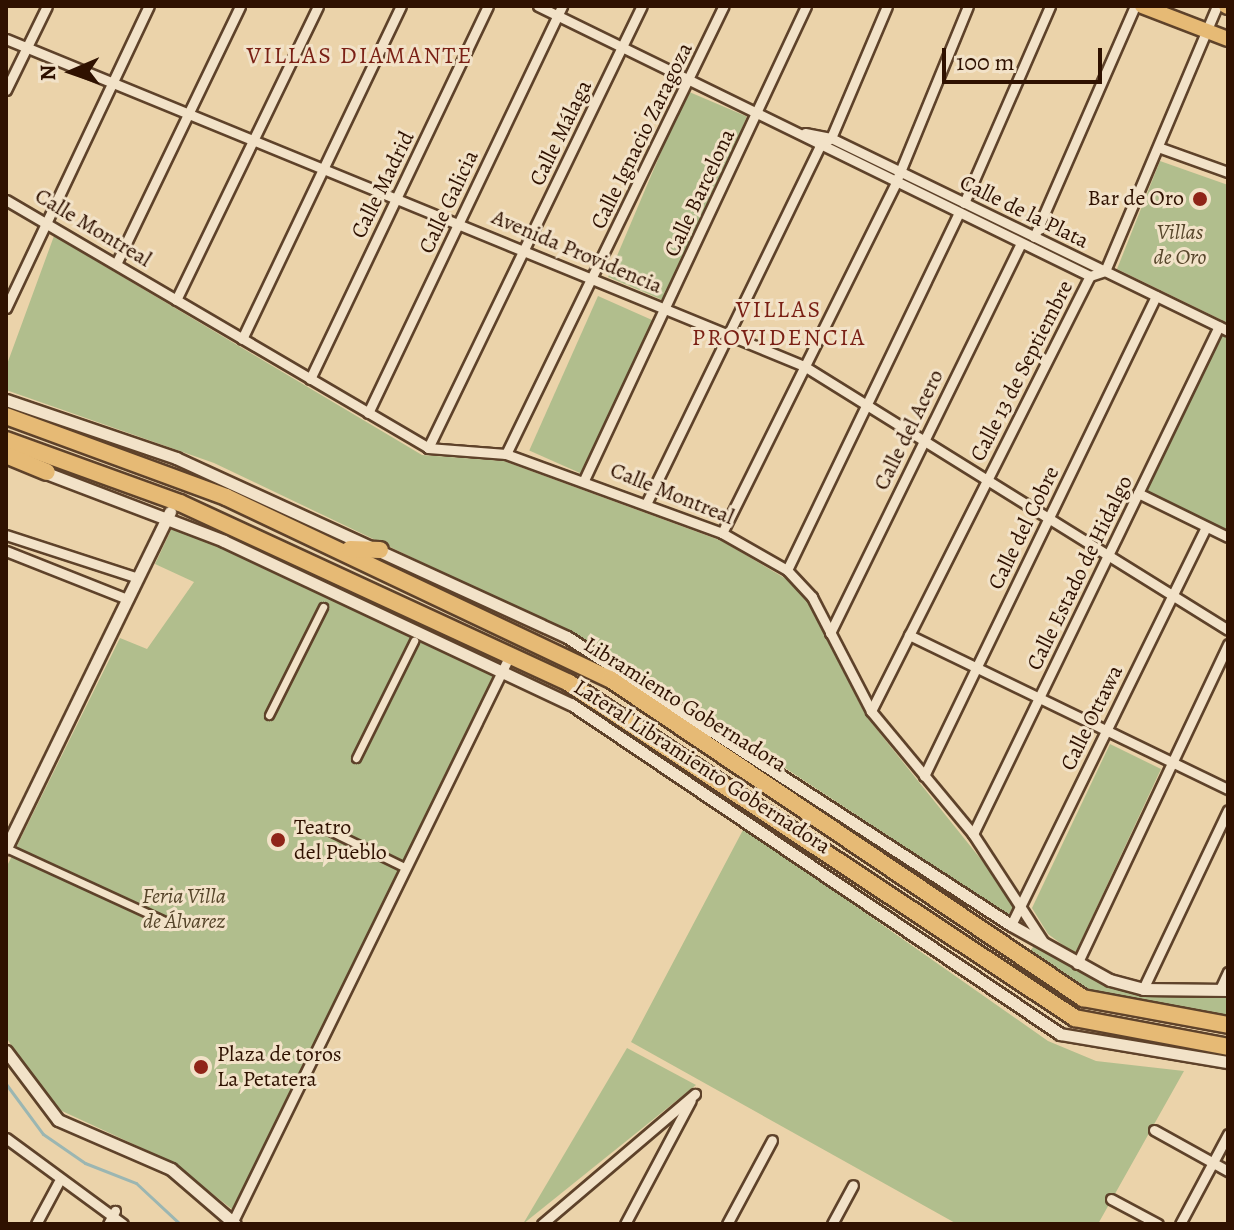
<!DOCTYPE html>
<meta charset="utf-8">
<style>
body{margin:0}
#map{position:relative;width:1234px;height:1230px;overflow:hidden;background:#ebd3aa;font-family:Alegreya,serif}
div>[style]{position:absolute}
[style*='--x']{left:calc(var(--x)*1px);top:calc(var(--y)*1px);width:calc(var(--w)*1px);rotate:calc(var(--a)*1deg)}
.green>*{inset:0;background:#b1be8d;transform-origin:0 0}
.stream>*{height:3px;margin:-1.5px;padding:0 1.5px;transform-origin:1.5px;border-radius:1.5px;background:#9bb6b2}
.roads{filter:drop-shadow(2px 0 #5e422a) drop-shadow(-2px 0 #5e422a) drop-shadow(0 2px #5e422a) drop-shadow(0 -2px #5e422a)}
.pedestrian>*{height:7px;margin:-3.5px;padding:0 3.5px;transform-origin:3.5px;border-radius:3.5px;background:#f2e2c8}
.minor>*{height:9px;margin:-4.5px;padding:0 4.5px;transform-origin:4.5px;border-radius:4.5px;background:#f2e2c8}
.tertiary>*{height:11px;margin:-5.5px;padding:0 5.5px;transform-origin:5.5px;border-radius:5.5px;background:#f2e2c8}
.primary>*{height:14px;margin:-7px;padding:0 7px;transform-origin:7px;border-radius:7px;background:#e6ba75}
.trunk>*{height:16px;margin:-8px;padding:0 8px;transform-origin:8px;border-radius:8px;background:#e6ba75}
.dots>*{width:22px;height:22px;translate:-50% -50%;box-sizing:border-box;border:4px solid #f2e2c8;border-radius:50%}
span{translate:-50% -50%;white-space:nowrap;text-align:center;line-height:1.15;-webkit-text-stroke:6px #f2e2c8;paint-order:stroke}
.street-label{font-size:22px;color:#2f1100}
.poi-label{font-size:22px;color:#2f1100}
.right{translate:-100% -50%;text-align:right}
.left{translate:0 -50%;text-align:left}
.park-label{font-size:22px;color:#56452a;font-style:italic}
.neighbourhood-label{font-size:24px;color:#7a1f14;letter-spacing:2px}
.frame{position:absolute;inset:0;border:8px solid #2f1100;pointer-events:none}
.north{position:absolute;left:32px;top:32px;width:80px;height:80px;-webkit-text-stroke:6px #f2e2c8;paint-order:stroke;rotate:268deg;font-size:22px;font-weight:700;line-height:32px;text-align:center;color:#2f1100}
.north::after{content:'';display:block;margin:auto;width:28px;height:36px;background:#2f1100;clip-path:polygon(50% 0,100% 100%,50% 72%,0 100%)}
.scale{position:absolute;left:942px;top:48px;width:160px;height:36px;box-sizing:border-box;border:4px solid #2f1100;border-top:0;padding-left:10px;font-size:24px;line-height:28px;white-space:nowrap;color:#2f1100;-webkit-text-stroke:6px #f2e2c8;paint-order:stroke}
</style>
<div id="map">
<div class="green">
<div style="left:687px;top:91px;width:65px;height:202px;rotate:23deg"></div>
<div style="clip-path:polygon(1160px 161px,1228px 185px,1228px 323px,1117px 269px)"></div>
<div style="clip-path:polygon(54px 236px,422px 455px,504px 461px,722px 541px,788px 580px,807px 600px,866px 716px,1016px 903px,1008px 915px,606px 650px,214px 463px,6px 390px,6px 367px)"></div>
<div style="left:598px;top:296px;width:61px;height:169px;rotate:24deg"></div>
<div style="clip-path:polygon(1218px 332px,1228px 336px,1228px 534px,1142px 492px)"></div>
<div style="clip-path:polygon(173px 526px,495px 674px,233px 1210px,172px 1162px,62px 1111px,43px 1096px,6px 1037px,6px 868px,120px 638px,147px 649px,194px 582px,155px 564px)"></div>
<div style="clip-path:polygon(1110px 744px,1161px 769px,1075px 954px,1048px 934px,1032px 908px)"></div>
<div style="clip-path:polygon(744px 828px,1048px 1041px,1096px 1061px,1184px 1071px,1098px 1224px,957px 1224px,631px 1042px)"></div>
<div style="clip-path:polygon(1034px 946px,1127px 990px,1228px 996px,1228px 1016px,1102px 996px,1054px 972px,1030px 951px)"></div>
<div style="clip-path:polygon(627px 1048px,696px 1085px,523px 1224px)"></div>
</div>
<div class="stream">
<div style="--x:6;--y:1084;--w:62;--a:53.5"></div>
<div style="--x:43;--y:1134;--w:51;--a:34.6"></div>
<div style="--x:85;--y:1163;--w:55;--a:21.4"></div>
<div style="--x:136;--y:1183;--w:60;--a:43"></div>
</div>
<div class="roads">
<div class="pedestrian">
<div style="--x:269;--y:715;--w:121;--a:-63.4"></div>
<div style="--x:356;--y:758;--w:131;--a:-63.6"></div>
<div style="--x:322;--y:827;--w:93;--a:26"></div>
<div style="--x:6;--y:848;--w:177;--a:24.7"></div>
</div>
<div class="minor">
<div style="--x:538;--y:6;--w:614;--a:26.06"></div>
<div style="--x:6;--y:39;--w:862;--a:22.28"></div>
<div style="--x:804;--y:366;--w:499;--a:31.9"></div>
<div style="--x:6;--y:90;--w:93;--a:-64"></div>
<div style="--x:805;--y:133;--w:26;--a:11"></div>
<div style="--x:831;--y:138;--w:441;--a:25.9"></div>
<div style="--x:1158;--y:147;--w:74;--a:19.7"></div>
<div style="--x:6;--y:200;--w:489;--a:30.4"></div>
<div style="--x:428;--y:448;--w:78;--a:4.4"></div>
<div style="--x:506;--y:454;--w:230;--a:20.1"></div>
<div style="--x:722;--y:533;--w:75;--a:29.6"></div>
<div style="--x:787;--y:570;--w:37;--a:47"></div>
<div style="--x:812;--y:597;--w:128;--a:62.6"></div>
<div style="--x:871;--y:711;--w:160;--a:50.3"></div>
<div style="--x:973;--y:834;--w:130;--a:56.9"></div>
<div style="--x:964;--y:203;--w:215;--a:-66.4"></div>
<div style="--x:1034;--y:237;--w:252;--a:-66.4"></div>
<div style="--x:116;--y:264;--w:286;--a:-64.3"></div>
<div style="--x:176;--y:300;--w:326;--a:-64.2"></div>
<div style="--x:6;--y:308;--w:334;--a:-64.7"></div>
<div style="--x:242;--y:339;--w:369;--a:-64.5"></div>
<div style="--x:310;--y:379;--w:413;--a:-64.5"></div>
<div style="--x:368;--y:413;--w:451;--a:-64.5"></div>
<div style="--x:428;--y:448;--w:491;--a:-64.2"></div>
<div style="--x:506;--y:454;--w:498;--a:-64.1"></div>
<div style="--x:584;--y:480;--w:523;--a:-64.9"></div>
<div style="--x:1138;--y:493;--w:100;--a:26.1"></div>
<div style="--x:646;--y:504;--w:397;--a:-64.1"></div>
<div style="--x:819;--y:147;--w:15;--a:-37"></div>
<div style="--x:831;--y:138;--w:143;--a:-67"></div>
<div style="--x:722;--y:533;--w:390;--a:-63.6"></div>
<div style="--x:895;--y:184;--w:192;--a:-67.7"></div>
<div style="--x:6;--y:535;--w:139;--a:18"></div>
<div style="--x:6;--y:551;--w:130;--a:21.6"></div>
<div style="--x:787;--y:570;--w:395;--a:-64.3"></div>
<div style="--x:830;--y:633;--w:434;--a:-63.9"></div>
<div style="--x:909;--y:635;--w:354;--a:25.8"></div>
<div style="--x:871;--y:711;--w:487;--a:-63.3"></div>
<div style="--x:1090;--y:276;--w:16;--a:-18"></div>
<div style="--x:1105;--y:271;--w:288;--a:-67.1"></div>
<div style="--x:924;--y:776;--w:533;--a:-64.2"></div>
<div style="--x:973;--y:834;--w:564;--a:-64.16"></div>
<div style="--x:1011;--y:925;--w:443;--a:-63.9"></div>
<div style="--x:1077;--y:964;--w:354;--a:-64.7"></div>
<div style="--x:1228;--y:972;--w:17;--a:115"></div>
<div style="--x:1221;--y:987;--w:7;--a:-8"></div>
<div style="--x:1143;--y:989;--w:198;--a:-64.6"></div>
<div style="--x:1154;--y:1130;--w:85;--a:29"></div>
<div style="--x:6;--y:1138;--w:145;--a:36.3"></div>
<div style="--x:1111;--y:1199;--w:53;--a:28"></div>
<div style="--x:233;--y:1221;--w:630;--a:-63.92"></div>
<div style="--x:36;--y:1224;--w:47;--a:-61.8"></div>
<div style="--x:108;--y:1224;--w:15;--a:-62"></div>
<div style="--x:542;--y:1224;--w:201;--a:-40.4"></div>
<div style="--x:625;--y:1224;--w:140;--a:-62"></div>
<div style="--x:727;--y:1224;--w:95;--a:-61.8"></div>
<div style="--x:832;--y:1224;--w:44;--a:-61.7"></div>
<div style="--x:1180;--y:1224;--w:102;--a:-61.9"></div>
</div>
<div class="tertiary">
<div style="--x:6;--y:400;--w:180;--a:18.8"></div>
<div style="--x:176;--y:458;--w:430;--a:24.6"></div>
<div style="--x:567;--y:637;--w:529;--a:32.97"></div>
<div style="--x:1011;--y:925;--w:113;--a:29.1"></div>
<div style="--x:1110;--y:980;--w:34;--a:15"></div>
<div style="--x:1143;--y:989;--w:85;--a:0.7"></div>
<div style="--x:41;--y:471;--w:196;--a:20.9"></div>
<div style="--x:224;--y:541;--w:383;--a:25.2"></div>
<div style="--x:571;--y:704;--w:590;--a:34.01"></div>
<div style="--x:1060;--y:1034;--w:170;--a:9.5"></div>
<div style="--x:6;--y:848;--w:374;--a:-64"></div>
<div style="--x:6;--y:1051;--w:86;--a:53"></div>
<div style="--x:58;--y:1120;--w:123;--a:23.4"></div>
<div style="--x:171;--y:1169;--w:84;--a:40.7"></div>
</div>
<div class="primary">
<div style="--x:1142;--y:6;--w:92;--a:21"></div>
<div style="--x:1226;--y:6;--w:2;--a:27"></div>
</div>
<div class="trunk">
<div style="--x:6;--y:416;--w:234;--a:20.2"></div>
<div style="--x:226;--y:497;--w:425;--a:25.4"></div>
<div style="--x:610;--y:679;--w:571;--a:34"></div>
<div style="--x:1083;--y:998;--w:147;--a:10.5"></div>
<div style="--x:6;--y:440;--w:185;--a:19.9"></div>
<div style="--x:180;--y:503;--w:429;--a:24.8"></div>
<div style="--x:569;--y:683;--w:607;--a:33.51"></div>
<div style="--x:1075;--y:1018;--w:156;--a:10.7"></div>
<div style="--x:6;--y:455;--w:44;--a:22.5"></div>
<div style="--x:350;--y:549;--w:30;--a:2"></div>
</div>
</div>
<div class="dots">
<div style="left:1200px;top:199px;background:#8f2418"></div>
<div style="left:278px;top:840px;background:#8f2418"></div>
<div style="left:201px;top:1067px;background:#8f2418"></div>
</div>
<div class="street-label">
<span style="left:561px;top:133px;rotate:-64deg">Calle Málaga</span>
<span style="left:642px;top:136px;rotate:-64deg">Calle Ignacio Zaragoza</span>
<span style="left:383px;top:185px;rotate:-64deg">Calle Madrid</span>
<span style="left:700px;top:193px;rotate:-65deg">Calle Barcelona</span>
<span style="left:449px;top:202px;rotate:-65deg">Calle Galicia</span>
<span style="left:1024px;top:212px;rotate:26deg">Calle de la Plata</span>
<span style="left:93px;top:228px;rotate:31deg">Calle Montreal</span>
<span style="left:577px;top:252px;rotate:23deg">Avenida Providencia</span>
<span style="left:1022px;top:371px;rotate:-63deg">Calle 13 de Septiembre</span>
<span style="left:909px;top:430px;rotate:-64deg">Calle del Acero</span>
<span style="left:672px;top:494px;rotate:22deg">Calle Montreal</span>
<span style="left:1024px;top:528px;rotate:-64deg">Calle del Cobre</span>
<span style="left:1080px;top:573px;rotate:-64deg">Calle Estado de Hidalgo</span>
<span style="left:685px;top:705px;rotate:32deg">Libramiento Gobernadora</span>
<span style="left:1092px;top:718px;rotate:-64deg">Calle Ottawa</span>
<span style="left:702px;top:767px;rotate:33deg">Lateral Libramiento Gobernadora</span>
</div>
<div class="poi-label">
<span class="right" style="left:1184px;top:199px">Bar de Oro</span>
<span class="left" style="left:294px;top:840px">Teatro<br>del Pueblo</span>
<span class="left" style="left:217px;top:1067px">Plaza de toros<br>La Petatera</span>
</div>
<div class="park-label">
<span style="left:1180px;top:245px">Villas<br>de Oro</span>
<span style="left:184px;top:909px">Feria Villa<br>de Álvarez</span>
</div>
<div class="neighbourhood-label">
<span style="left:360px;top:56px">VILLAS DIAMANTE</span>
<span style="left:779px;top:324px">VILLAS<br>PROVIDENCIA</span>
</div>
<div class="frame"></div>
<div class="north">N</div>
<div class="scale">100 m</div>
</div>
